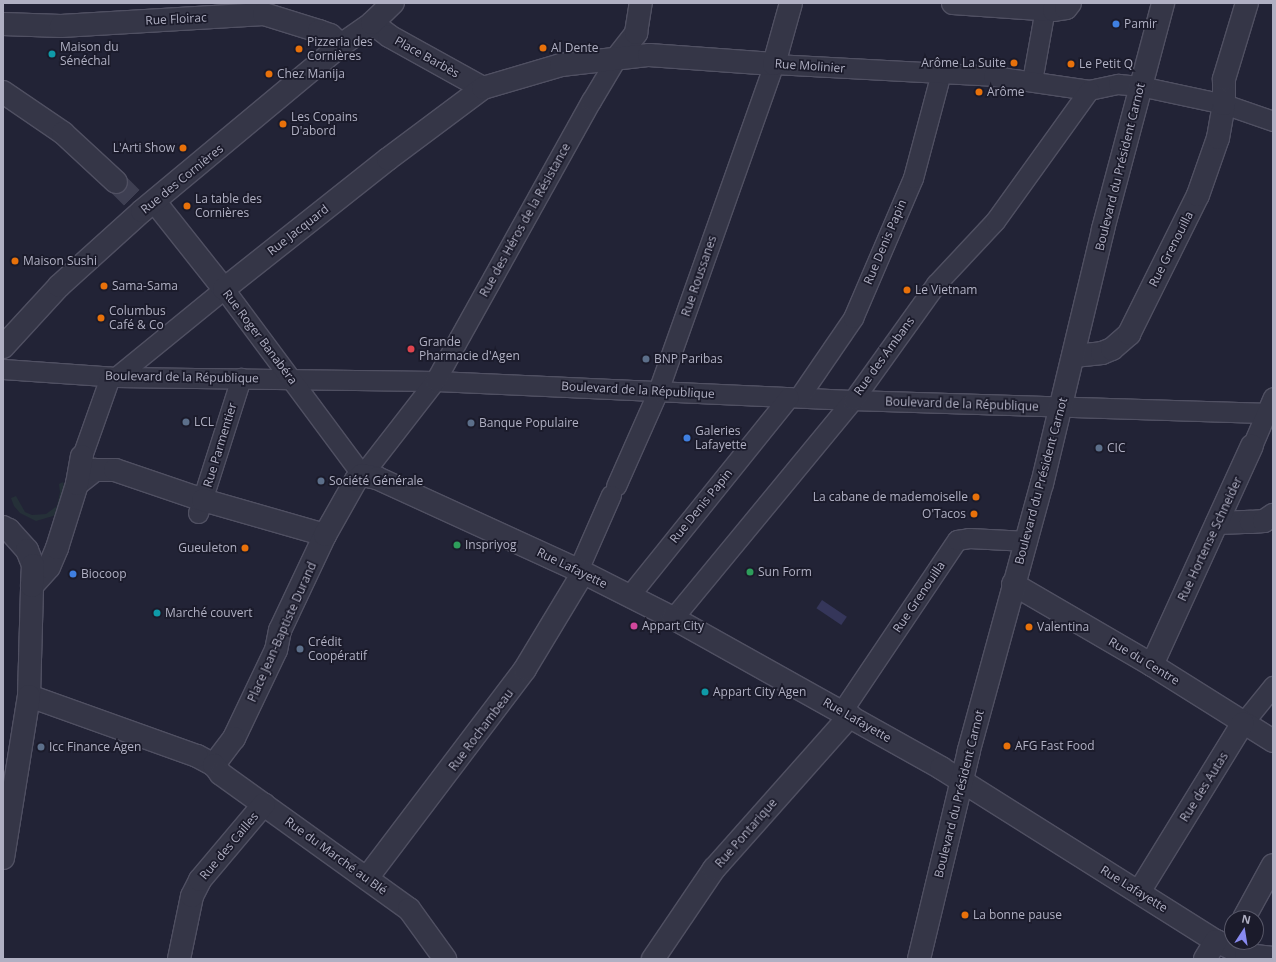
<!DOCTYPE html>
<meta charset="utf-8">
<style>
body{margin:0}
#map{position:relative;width:1276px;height:962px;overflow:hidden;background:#222336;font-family:"Open Sans",sans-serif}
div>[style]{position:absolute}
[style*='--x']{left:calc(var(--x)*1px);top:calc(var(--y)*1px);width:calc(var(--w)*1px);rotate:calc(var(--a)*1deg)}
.green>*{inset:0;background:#253038}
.water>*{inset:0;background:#35365a;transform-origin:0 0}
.minor-tunnel>*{height:22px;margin-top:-11px;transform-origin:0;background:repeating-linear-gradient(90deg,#3e3f52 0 22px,transparent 0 33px)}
.roads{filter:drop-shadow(1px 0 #505062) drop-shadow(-1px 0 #505062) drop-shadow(0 1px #505062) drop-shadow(0 -1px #505062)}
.pedestrian>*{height:19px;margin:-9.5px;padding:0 9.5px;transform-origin:9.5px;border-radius:9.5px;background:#353647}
.minor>*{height:22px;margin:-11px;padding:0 11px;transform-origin:11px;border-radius:11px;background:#353647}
.tertiary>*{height:22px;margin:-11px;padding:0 11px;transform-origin:11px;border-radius:11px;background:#353647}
.dots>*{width:11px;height:11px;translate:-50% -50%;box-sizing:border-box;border:2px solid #1b1b2b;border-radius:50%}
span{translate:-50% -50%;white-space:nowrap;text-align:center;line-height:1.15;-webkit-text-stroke:3.5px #1b1b2b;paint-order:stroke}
.street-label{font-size:12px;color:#b0b0c3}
.poi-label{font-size:12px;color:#b0b0c3}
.left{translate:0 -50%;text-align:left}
.right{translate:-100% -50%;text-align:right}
.frame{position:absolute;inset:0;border:4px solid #b0b0c3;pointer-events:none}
.north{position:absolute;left:1224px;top:910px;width:40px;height:40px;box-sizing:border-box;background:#1b1b2b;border:1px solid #575768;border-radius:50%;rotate:12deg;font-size:11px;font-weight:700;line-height:16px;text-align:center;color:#b0b0c3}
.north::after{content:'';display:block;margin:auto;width:14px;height:18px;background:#888af0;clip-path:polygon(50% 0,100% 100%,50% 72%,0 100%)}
</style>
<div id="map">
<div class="green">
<div style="clip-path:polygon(63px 482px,66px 493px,60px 510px,53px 516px,36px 521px,20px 513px,14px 506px,11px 498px,16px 496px,25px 512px,32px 515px,46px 514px,57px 506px,60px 492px,59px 484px)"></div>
</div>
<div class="water">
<div style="left:822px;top:600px;width:30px;height:10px;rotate:34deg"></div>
</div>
<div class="minor-tunnel">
<div style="--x:116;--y:182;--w:23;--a:45"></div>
</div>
<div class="roads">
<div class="pedestrian">
<div style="--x:1032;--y:81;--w:73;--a:-79.8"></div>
<div style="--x:3;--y:369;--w:113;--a:4"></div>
<div style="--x:116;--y:377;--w:319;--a:0.7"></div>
<div style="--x:435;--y:381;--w:418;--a:2.6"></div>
<div style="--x:853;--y:400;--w:420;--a:1.8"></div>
<div style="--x:116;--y:377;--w:139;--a:-39.2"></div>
<div style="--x:224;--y:289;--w:232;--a:53.4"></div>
<div style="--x:362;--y:475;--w:119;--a:-52.2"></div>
<div style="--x:435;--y:381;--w:321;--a:-60.9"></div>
<div style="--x:591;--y:101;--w:49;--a:-59.2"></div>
<div style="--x:799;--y:397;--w:96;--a:-55.6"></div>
<div style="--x:853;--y:318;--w:152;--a:-66.8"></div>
<div style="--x:913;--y:178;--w:109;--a:-75.1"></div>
<div style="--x:1252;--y:446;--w:53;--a:-66.8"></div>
<div style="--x:82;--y:456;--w:84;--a:-70.5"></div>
<div style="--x:616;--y:486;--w:104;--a:-66.1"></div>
<div style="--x:658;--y:391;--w:347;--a:-70.5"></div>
<div style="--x:774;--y:64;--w:219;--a:3.1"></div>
<div style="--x:993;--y:76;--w:97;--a:8.3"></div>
<div style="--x:1089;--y:90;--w:30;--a:-12"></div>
<div style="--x:1118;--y:84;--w:22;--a:5"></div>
<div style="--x:1140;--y:86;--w:86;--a:12.1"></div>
<div style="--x:1224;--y:104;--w:52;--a:19.1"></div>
<div style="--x:198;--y:513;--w:142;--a:-72.3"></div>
<div style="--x:578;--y:570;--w:82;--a:-66.3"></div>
<div style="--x:629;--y:596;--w:255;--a:-51.2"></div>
<div style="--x:673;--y:618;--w:283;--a:-50.5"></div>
<div style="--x:853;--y:400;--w:143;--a:-54.4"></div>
<div style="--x:936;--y:284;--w:86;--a:-46.9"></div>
<div style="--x:995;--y:221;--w:161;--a:-54.3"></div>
<div style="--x:842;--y:711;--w:206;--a:-56.1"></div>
<div style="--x:957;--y:540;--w:12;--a:-9"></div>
<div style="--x:969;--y:538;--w:58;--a:3"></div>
<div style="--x:1243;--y:723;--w:48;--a:-51"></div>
</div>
<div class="minor">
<div style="--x:953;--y:3;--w:101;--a:4"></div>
<div style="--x:1054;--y:10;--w:12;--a:-9"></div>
<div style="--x:1066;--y:8;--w:6;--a:-51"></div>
<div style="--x:372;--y:23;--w:21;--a:37"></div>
<div style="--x:389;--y:36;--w:107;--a:29"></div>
<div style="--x:3;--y:24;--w:58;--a:2"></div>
<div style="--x:61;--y:26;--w:203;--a:-3.4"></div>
<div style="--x:264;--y:14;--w:58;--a:17.2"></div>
<div style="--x:319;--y:31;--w:12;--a:20"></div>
<div style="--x:330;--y:35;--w:15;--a:42"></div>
<div style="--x:616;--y:59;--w:33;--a:-52"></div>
<div style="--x:636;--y:33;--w:30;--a:-81"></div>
<div style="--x:3;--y:92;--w:73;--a:34.3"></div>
<div style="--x:63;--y:133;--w:72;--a:42.8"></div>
<div style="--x:155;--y:202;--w:111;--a:51.6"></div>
<div style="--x:224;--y:289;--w:209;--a:-38.4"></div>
<div style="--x:388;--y:159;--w:119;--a:-36.8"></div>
<div style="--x:483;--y:88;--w:81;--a:-16.4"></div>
<div style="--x:561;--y:65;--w:89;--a:-6.5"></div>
<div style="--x:649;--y:55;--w:125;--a:4.1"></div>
<div style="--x:774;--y:64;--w:63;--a:-74.4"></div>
<div style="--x:3;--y:347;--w:83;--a:-47.4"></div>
<div style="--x:59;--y:286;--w:112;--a:-42.1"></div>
<div style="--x:142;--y:211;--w:259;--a:-39.8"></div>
<div style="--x:341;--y:45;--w:38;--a:-35"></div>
<div style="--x:372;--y:23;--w:29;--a:-44"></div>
<div style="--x:1074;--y:356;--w:28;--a:-6"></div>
<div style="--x:1102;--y:353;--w:11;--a:-22"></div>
<div style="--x:1112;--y:349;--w:23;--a:-41"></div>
<div style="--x:1129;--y:334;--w:155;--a:-63.6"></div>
<div style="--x:1198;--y:195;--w:60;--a:-70.7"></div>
<div style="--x:1218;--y:138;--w:35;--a:-80"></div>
<div style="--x:1224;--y:104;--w:25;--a:-90"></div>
<div style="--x:1224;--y:79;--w:79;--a:-73.2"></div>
<div style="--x:77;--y:484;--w:23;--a:-38"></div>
<div style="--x:95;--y:470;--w:20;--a:0"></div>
<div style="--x:115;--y:470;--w:93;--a:18.8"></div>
<div style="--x:203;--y:500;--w:127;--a:16"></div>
<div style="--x:325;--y:535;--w:105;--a:115.3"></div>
<div style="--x:280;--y:630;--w:20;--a:101"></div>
<div style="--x:276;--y:650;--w:98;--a:115.5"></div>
<div style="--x:234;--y:738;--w:34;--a:127"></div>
<div style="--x:214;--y:765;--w:19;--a:-152"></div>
<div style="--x:197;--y:756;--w:178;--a:-160.3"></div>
<div style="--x:29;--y:696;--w:110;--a:-88.4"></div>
<div style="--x:32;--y:586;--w:25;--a:-48"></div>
<div style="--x:49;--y:567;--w:21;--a:-67"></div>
<div style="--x:57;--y:548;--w:67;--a:-72.6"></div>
<div style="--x:77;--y:484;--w:28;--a:-80"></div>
<div style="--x:1217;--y:523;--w:34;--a:-2"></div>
<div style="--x:1251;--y:522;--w:13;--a:-4"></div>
<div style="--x:1264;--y:521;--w:11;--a:-34"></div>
<div style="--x:3;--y:527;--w:7;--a:27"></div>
<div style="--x:9;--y:530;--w:27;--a:48"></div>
<div style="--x:27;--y:550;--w:16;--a:68"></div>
<div style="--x:33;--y:565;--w:21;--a:93"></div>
<div style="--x:325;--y:535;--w:63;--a:-60.6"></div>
<div style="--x:356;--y:480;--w:8;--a:-40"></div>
<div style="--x:362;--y:475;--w:15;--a:11"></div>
<div style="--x:377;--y:478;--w:221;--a:24.6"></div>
<div style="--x:578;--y:570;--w:106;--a:26.8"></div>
<div style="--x:673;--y:618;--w:307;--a:29.2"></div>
<div style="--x:941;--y:768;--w:325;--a:32.2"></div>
<div style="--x:1216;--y:941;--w:33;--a:25"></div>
<div style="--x:1246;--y:955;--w:27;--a:6"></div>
<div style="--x:1013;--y:584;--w:161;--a:30.2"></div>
<div style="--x:1152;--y:665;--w:143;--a:32.1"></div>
<div style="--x:1152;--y:665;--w:241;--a:-65.5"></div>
<div style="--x:214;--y:765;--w:11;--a:52"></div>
<div style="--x:221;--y:774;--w:231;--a:35.7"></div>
<div style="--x:409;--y:909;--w:62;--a:54.2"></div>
<div style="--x:3;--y:858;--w:164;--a:-80.9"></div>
<div style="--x:367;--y:878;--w:262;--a:-52.9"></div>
<div style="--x:525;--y:669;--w:112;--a:-58.9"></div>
<div style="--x:1139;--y:892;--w:198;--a:-58.4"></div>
<div style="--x:1244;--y:918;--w:60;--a:-61.3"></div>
<div style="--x:179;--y:959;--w:64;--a:-78.3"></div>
<div style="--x:192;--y:896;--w:18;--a:-63"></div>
<div style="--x:200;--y:880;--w:99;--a:-49.9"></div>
<div style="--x:653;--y:959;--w:109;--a:-55.9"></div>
<div style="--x:714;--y:869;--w:205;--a:-48.4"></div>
<div style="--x:1205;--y:959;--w:21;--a:-59"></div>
</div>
<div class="tertiary">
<div style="--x:919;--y:959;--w:215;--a:-76.5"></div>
<div style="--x:969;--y:750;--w:276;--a:-74.7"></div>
<div style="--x:1042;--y:484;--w:262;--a:-76.5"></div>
<div style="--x:1103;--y:229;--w:234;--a:-75.1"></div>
</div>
</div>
<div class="dots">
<div style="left:1116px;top:24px;background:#3f7fe0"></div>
<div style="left:543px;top:48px;background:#e8710a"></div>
<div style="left:299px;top:49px;background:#e8710a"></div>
<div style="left:52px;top:54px;background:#0f9aa8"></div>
<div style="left:1014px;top:63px;background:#e8710a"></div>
<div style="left:1071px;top:64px;background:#e8710a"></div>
<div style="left:269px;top:74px;background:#e8710a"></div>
<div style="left:979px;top:92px;background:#e8710a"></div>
<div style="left:283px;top:124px;background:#e8710a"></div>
<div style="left:183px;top:148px;background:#e8710a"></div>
<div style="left:187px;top:206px;background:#e8710a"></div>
<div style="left:15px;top:261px;background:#e8710a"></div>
<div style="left:104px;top:286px;background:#e8710a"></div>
<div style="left:907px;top:290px;background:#e8710a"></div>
<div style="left:101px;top:318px;background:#e8710a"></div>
<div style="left:411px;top:349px;background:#e0444e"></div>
<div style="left:646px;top:359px;background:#5c6f8a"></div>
<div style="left:186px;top:422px;background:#5c6f8a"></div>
<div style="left:471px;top:423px;background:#5c6f8a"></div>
<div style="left:687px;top:438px;background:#3f7fe0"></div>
<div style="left:1099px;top:448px;background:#5c6f8a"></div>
<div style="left:321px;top:481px;background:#5c6f8a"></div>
<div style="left:976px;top:497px;background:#e8710a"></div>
<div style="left:974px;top:514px;background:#e8710a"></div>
<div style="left:457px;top:545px;background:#2e9e5b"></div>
<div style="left:245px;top:548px;background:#e8710a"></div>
<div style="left:750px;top:572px;background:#2e9e5b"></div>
<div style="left:73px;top:574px;background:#3f7fe0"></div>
<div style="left:157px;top:613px;background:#0f9aa8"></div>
<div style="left:634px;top:626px;background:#d1479c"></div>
<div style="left:1029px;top:627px;background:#e8710a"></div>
<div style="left:300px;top:649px;background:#5c6f8a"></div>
<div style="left:705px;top:692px;background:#0f9aa8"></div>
<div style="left:1007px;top:746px;background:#e8710a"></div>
<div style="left:41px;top:747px;background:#5c6f8a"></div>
<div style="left:965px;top:915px;background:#e8710a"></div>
</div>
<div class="street-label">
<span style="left:176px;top:19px;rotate:-3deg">Rue Floirac</span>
<span style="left:427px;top:57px;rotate:29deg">Place Barbès</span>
<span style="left:810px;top:66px;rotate:4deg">Rue Molinier</span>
<span style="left:1120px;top:167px;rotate:-76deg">Boulevard du Président Carnot</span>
<span style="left:182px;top:179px;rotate:-39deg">Rue des Cornières</span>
<span style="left:525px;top:220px;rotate:-61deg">Rue des Héros de la Résistance</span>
<span style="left:298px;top:230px;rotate:-38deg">Rue Jacquard</span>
<span style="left:885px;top:242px;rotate:-67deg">Rue Denis Papin</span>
<span style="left:1171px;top:249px;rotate:-63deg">Rue Grenouilla</span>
<span style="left:699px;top:276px;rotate:-71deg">Rue Roussanes</span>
<span style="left:260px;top:337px;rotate:53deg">Rue Roger Banabéra</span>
<span style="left:884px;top:356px;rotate:-54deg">Rue des Ambans</span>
<span style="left:182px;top:377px;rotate:1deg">Boulevard de la République</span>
<span style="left:638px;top:390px;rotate:3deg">Boulevard de la République</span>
<span style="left:962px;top:404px;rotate:2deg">Boulevard de la République</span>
<span style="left:220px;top:445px;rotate:-73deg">Rue Parmentier</span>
<span style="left:1041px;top:481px;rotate:-75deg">Boulevard du Président Carnot</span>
<span style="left:701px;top:506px;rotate:-51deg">Rue Denis Papin</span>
<span style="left:1210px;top:539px;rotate:-65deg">Rue Hortense Schneider</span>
<span style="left:572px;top:568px;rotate:26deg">Rue Lafayette</span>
<span style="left:919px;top:597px;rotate:-56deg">Rue Grenouilla</span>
<span style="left:282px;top:632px;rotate:-66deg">Place Jean-Baptiste Durand</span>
<span style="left:1144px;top:661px;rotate:31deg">Rue du Centre</span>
<span style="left:857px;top:720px;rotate:30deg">Rue Lafayette</span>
<span style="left:481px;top:730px;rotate:-53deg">Rue Rochambeau</span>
<span style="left:1204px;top:787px;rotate:-58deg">Rue des Autas</span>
<span style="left:959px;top:794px;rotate:-76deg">Boulevard du Président Carnot</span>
<span style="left:746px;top:833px;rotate:-49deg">Rue Pontarique</span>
<span style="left:229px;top:846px;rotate:-50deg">Rue des Cailles</span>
<span style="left:336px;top:856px;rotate:36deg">Rue du Marché au Blé</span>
<span style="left:1134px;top:889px;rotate:32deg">Rue Lafayette</span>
</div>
<div class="poi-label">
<span class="left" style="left:1124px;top:24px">Pamir</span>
<span class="left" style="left:307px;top:49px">Pizzeria des<br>Cornières</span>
<span class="left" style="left:60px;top:54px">Maison du<br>Sénéchal</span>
<span class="left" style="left:551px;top:48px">Al Dente</span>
<span class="right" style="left:1006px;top:63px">Arôme La Suite</span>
<span class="left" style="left:1079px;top:64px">Le Petit Q</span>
<span class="left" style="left:277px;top:74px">Chez Manija</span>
<span class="left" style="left:987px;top:92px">Arôme</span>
<span class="left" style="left:291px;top:124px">Les Copains<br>D'abord</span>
<span class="right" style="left:175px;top:148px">L'Arti Show</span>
<span class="left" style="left:195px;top:206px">La table des<br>Cornières</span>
<span class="left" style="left:23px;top:261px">Maison Sushi</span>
<span class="left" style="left:112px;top:286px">Sama-Sama</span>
<span class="left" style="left:915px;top:290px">Le Vietnam</span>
<span class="left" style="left:109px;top:318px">Columbus<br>Café &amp; Co</span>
<span class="left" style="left:419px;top:349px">Grande<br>Pharmacie d'Agen</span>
<span class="left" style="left:654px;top:359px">BNP Paribas</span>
<span class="left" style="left:194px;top:422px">LCL</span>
<span class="left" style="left:479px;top:423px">Banque Populaire</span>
<span class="left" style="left:695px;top:438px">Galeries<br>Lafayette</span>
<span class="left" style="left:1107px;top:448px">CIC</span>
<span class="left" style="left:329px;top:481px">Société Générale</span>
<span class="right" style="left:968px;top:497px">La cabane de mademoiselle</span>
<span class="right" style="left:966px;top:514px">O'Tacos</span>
<span class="left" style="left:465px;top:545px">Inspriyog</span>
<span class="right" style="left:237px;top:548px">Gueuleton</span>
<span class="left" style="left:758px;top:572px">Sun Form</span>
<span class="left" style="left:81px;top:574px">Biocoop</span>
<span class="left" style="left:165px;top:613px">Marché couvert</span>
<span class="left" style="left:642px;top:626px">Appart City</span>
<span class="left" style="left:1037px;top:627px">Valentina</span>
<span class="left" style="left:308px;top:649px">Crédit<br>Coopératif</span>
<span class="left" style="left:713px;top:692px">Appart City Agen</span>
<span class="left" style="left:1015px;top:746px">AFG Fast Food</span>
<span class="left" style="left:49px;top:747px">Icc Finance Agen</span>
<span class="left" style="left:973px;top:915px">La bonne pause</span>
</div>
<div class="frame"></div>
<div class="north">N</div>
</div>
